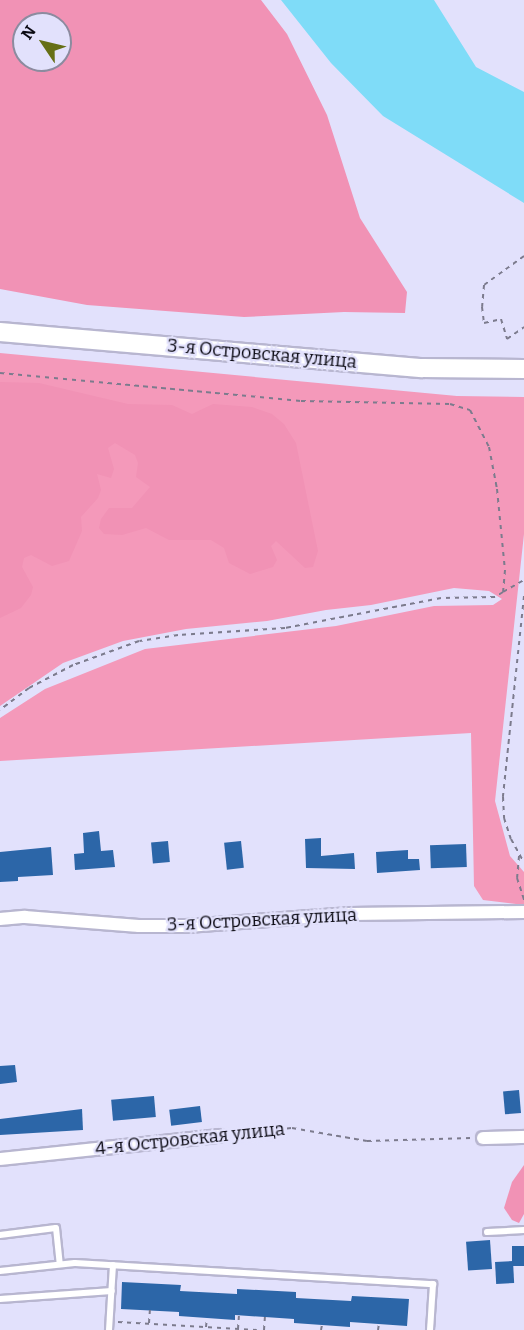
<!DOCTYPE html>
<meta charset="utf-8">
<style>
body{margin:0}
#map{position:relative;width:524px;height:1330px;overflow:hidden;background:#e2e1fc;font-family:Bitter,serif}
div>[style]{position:absolute}
[style*='--x']{left:calc(var(--x)*1px);top:calc(var(--y)*1px);width:calc(var(--w)*1px);rotate:calc(var(--a)*1deg)}
.green>*{inset:0;background:#f499ba}
.forest>*{inset:0;background:#f192b5}
.water>*{inset:0;background:#7fdcf8}
.building>*{inset:0;background:#2c66a8;transform-origin:0 0}
.path>*{height:2px;margin-top:-1px;transform-origin:0;background:repeating-linear-gradient(90deg,#7c7b8d 0 4.5px,transparent 0 9px)}
.roads{filter:drop-shadow(2px 0 #b8b6d0) drop-shadow(-2px 0 #b8b6d0) drop-shadow(0 2px #b8b6d0) drop-shadow(0 -2px #b8b6d0)}
.lane>*{height:6px;margin:-3px;padding:0 3px;transform-origin:3px;border-radius:3px;background:#fff}
.street>*{height:12px;margin:-6px;padding:0 6px;transform-origin:6px;border-radius:6px;background:#fff}
.secondary>*{height:18px;margin:-9px;padding:0 9px;transform-origin:9px;border-radius:9px;background:#fff}
span{translate:-50% -50%;white-space:nowrap;text-align:center;line-height:1.15;-webkit-text-stroke:4.5px #e2e1fc;paint-order:stroke}
.street-label{font-size:18px;color:#0b0a13}
.north{position:absolute;left:12px;top:12px;width:60px;height:60px;box-sizing:border-box;background:#e2e1fc;border:2px solid #8c8b9f;border-radius:50%;rotate:305deg;font-size:16px;font-weight:700;line-height:24px;text-align:center;color:#0b0a13}
.north::after{content:'';display:block;margin:auto;width:21px;height:27px;background:#666f16;clip-path:polygon(50% 0,100% 100%,50% 72%,0 100%)}
</style>
<div id="map">
<div class="green">
<div style="clip-path:polygon(0 353px,457px 396px,524px 397px,524px 534px,495px 801px,510px 856px,524px 872px,524px 905px,483px 900px,474px 886px,471px 733px,0 761px,0 718px,45px 689px,145px 649px,336px 626px,434px 606px,493px 605px,502px 599px,489px 591px,454px 588px,371px 605px,326px 610px,267px 621px,186px 629px,123px 641px,63px 663px,0 706px)"></div>
</div>
<div class="forest">
<div style="clip-path:polygon(evenodd,0 0,261px 0,287px 34px,327px 115px,360px 218px,407px 292px,405px 313px,344px 312px,244px 317px,87px 305px,0 289px,0 0,24px 24px,60px 24px,60px 60px,24px 60px,24px 24px)"></div>
<div style="clip-path:polygon(0 382px,39px 383px,128px 404px,172px 405px,192px 414px,213px 404px,252px 407px,272px 414px,284px 424px,296px 443px,318px 551px,313px 567px,305px 568px,276px 541px,271px 546px,277px 560px,273px 567px,250px 574px,229px 563px,224px 548px,211px 540px,169px 540px,146px 528px,122px 535px,104px 534px,99px 528px,101px 519px,109px 508px,132px 508px,150px 487px,136px 477px,138px 463px,135px 455px,115px 443px,108px 448px,114px 469px,111px 478px,97px 474px,101px 490px,98px 498px,81px 517px,82px 531px,69px 561px,52px 566px,31px 555px,24px 558px,22px 567px,33px 587px,31px 595px,21px 608px,0 618px)"></div>
<div style="clip-path:polygon(524px 1165px,524px 1214px,519px 1223px,512px 1220px,504px 1208px,512px 1182px)"></div>
</div>
<div class="water">
<div style="clip-path:polygon(281px 0,434px 0,476px 67px,524px 92px,524px 203px,383px 116px,331px 63px)"></div>
</div>
<div class="building">
<div style="clip-path:polygon(99px 831px,101px 851px,113px 850px,115px 867px,75px 870px,74px 854px,84px 853px,83px 833px)"></div>
<div style="clip-path:polygon(321px 838px,321px 856px,354px 853px,355px 869px,306px 868px,305px 839px)"></div>
<div style="left:168px;top:841px;width:21px;height:17px;rotate:85deg"></div>
<div style="left:241px;top:841px;width:27px;height:17px;rotate:84deg"></div>
<div style="left:466px;top:844px;width:23px;height:36px;rotate:88deg"></div>
<div style="clip-path:polygon(51px 847px,53px 875px,18px 877px,18px 881px,0 882px,0 852px)"></div>
<div style="clip-path:polygon(408px 850px,408px 859px,419px 859px,420px 870px,377px 873px,376px 852px)"></div>
<div style="clip-path:polygon(15px 1065px,17px 1082px,0 1084px,0 1066px)"></div>
<div style="left:519px;top:1090px;width:23px;height:16px;rotate:85deg"></div>
<div style="left:154px;top:1096px;width:21px;height:43px;rotate:85deg"></div>
<div style="left:200px;top:1106px;width:16px;height:31px;rotate:83deg"></div>
<div style="clip-path:polygon(82px 1109px,83px 1130px,0 1135px,0 1119px)"></div>
<div style="left:490px;top:1240px;width:29px;height:24px;rotate:86deg"></div>
<div style="left:512px;top:1246px;width:12px;height:20px"></div>
<div style="left:513px;top:1261px;width:22px;height:18px;rotate:87deg"></div>
<div style="clip-path:polygon(122px 1282px,181px 1285px,180px 1291px,237px 1294px,237px 1289px,296px 1292px,296px 1298px,351px 1301px,352px 1296px,409px 1299px,407px 1326px,350px 1322px,350px 1327px,294px 1323px,294px 1319px,235px 1315px,235px 1320px,179px 1316px,179px 1312px,121px 1309px)"></div>
</div>
<div class="path">
<div style="--x:524;--y:256;--w:49;--a:144.1"></div>
<div style="--x:484;--y:285;--w:22;--a:95"></div>
<div style="--x:482;--y:307;--w:16;--a:83"></div>
<div style="--x:484;--y:323;--w:17;--a:-13"></div>
<div style="--x:501;--y:319;--w:21;--a:73"></div>
<div style="--x:507;--y:339;--w:21;--a:-35"></div>
<div style="--x:0;--y:373;--w:302;--a:5.3"></div>
<div style="--x:301;--y:401;--w:149;--a:1.2"></div>
<div style="--x:450;--y:404;--w:21;--a:17"></div>
<div style="--x:470;--y:410;--w:42;--a:62.8"></div>
<div style="--x:489;--y:447;--w:43;--a:79.2"></div>
<div style="--x:497;--y:489;--w:81;--a:84.4"></div>
<div style="--x:505;--y:570;--w:22;--a:95"></div>
<div style="--x:503;--y:592;--w:9;--a:148"></div>
<div style="--x:495;--y:597;--w:54;--a:178.9"></div>
<div style="--x:441;--y:598;--w:159;--a:169.1"></div>
<div style="--x:285;--y:628;--w:107;--a:176.3"></div>
<div style="--x:178;--y:635;--w:39;--a:171"></div>
<div style="--x:139;--y:641;--w:70;--a:160"></div>
<div style="--x:73;--y:665;--w:50;--a:152.4"></div>
<div style="--x:29;--y:688;--w:36;--a:143"></div>
<div style="--x:503;--y:592;--w:24;--a:-30"></div>
<div style="--x:524;--y:596;--w:202;--a:96"></div>
<div style="--x:503;--y:797;--w:21;--a:87"></div>
<div style="--x:504;--y:818;--w:22;--a:72"></div>
<div style="--x:511;--y:839;--w:26;--a:61"></div>
<div style="--x:519;--y:856;--w:22;--a:95"></div>
<div style="--x:517;--y:878;--w:23;--a:72"></div>
<div style="--x:233;--y:1134;--w:59;--a:-5.8"></div>
<div style="--x:292;--y:1128;--w:76;--a:9.8"></div>
<div style="--x:367;--y:1141;--w:104;--a:-1.7"></div>
<div style="--x:118;--y:1322;--w:139;--a:3.3"></div>
<div style="--x:149;--y:1323;--w:13;--a:-86"></div>
<div style="--x:206;--y:1327;--w:9;--a:-84"></div>
<div style="--x:238;--y:1329;--w:13;--a:-86"></div>
<div style="--x:264;--y:1330;--w:13;--a:-86"></div>
<div style="--x:321;--y:1330;--w:5;--a:-79"></div>
<div style="--x:378;--y:1330;--w:6;--a:-81"></div>
</div>
<div class="roads">
<div class="lane">
<div style="--x:487;--y:1232;--w:37;--a:-3"></div>
<div style="--x:0;--y:1235;--w:56;--a:-7.1"></div>
<div style="--x:56;--y:1228;--w:36;--a:84"></div>
<div style="--x:0;--y:1271;--w:75;--a:-6.1"></div>
<div style="--x:75;--y:1263;--w:359;--a:3.4"></div>
<div style="--x:433;--y:1284;--w:46;--a:93.7"></div>
<div style="--x:0;--y:1299;--w:112;--a:-4.1"></div>
<div style="--x:109;--y:1330;--w:65;--a:-86.5"></div>
</div>
<div class="street">
<div style="--x:0;--y:919;--w:25;--a:-5"></div>
<div style="--x:25;--y:917;--w:114;--a:4.5"></div>
<div style="--x:139;--y:926;--w:48;--a:0"></div>
<div style="--x:187;--y:926;--w:164;--a:-4.2"></div>
<div style="--x:351;--y:914;--w:173;--a:-0.7"></div>
<div style="--x:483;--y:1138;--w:41;--a:-1.4"></div>
<div style="--x:0;--y:1159;--w:220;--a:-6"></div>
</div>
<div class="secondary">
<div style="--x:0;--y:332;--w:424;--a:4.9"></div>
<div style="--x:422;--y:368;--w:102;--a:0.6"></div>
</div>
</div>
<div class="street-label">
<span style="left:262px;top:354px;rotate:5deg">3-я Островская улица</span>
<span style="left:262px;top:920px;rotate:-3deg">3-я Островская улица</span>
<span style="left:190px;top:1139px;rotate:-6deg">4-я Островская улица</span>
</div>
<div class="north">N</div>
</div>
